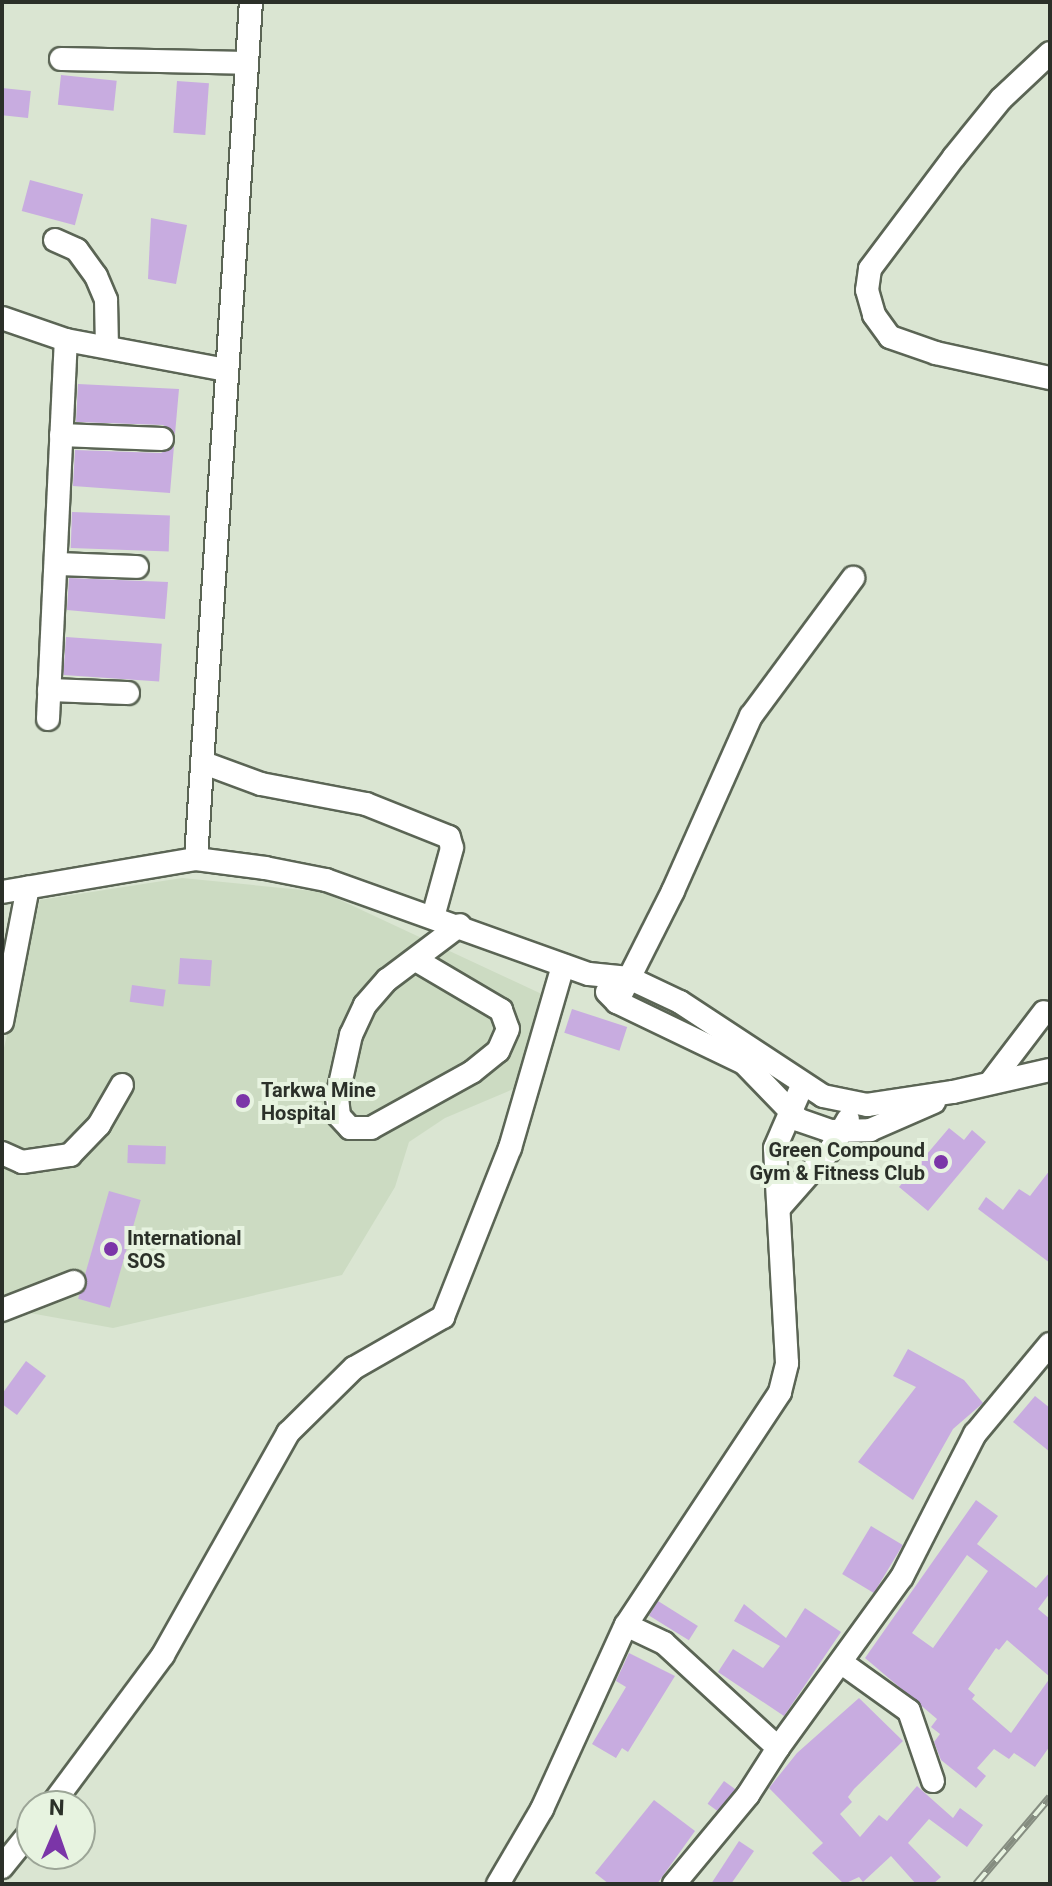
<!DOCTYPE html>
<style>
body{margin:0}
#map{position:relative;width:1052px;height:1886px;overflow:hidden;background:#dae5d2;font-family:Roboto,sans-serif}
div>[style]{position:absolute}
[style*='--x']{left:calc(var(--x)*1px);top:calc(var(--y)*1px);width:calc(var(--w)*1px);rotate:calc(var(--a)*1deg)}
.built>*{inset:0;background:#ccdbc2}
.building>*{inset:0;background:#c8ace0;transform-origin:0 0}
.roads{filter:drop-shadow(2px 0 #5b6555) drop-shadow(-2px 0 #5b6555) drop-shadow(0 2px #5b6555) drop-shadow(0 -2px #5b6555)}
.minor>*{height:22px;margin:-11px;padding:0 11px;transform-origin:11px;border-radius:11px;background:#fff}
.rail>*{height:8px;margin-top:-4px;transform-origin:0;background:repeating-linear-gradient(90deg,#e7f3e0 0 15px,#858d80 0 30px);box-sizing:border-box;border-block:2px solid #858d80}
.dots>*{width:22px;height:22px;translate:-50% -50%;box-sizing:border-box;border:4px solid #e7f3e0;border-radius:50%}
span{translate:-50% -50%;white-space:nowrap;text-align:center;line-height:1.15;-webkit-text-stroke:8px #e7f3e0;paint-order:stroke}
.poi-label{font-size:20px;color:#2b3029;font-weight:700}
.left{translate:0 -50%;text-align:left}
.right{translate:-100% -50%;text-align:right}
.frame{position:absolute;inset:0;border:4px solid #2b3029;pointer-events:none}
.north{position:absolute;left:16px;top:1790px;width:80px;height:80px;box-sizing:border-box;background:#e7f3e0;border:2px solid #9ca597;border-radius:50%;rotate:2deg;font-size:22px;font-weight:700;line-height:32px;text-align:center;color:#2b3029}
.north::after{content:'';display:block;margin:auto;width:28px;height:36px;background:#7b35a8;clip-path:polygon(50% 0,100% 100%,50% 72%,0 100%)}
</style>
<div id="map">
<div class="built">
<div style="clip-path:polygon(182px 878px,323px 892px,546px 996px,523px 1085px,445px 1118px,409px 1142px,395px 1187px,342px 1275px,113px 1328px,2px 1308px,2px 1056px,40px 900px)"></div>
</div>
<div class="building">
<div style="left:61px;top:75px;width:56px;height:30px;rotate:6deg"></div>
<div style="left:177px;top:81px;width:32px;height:52px;rotate:4deg"></div>
<div style="left:2px;top:88px;width:29px;height:27px;rotate:6deg"></div>
<div style="left:30px;top:180px;width:55px;height:32px;rotate:15deg"></div>
<div style="clip-path:polygon(151px 218px,187px 225px,176px 284px,148px 279px)"></div>
<div style="clip-path:polygon(78px 384px,179px 389px,175px 434px,163px 425px,76px 422px)"></div>
<div style="clip-path:polygon(174px 446px,170px 493px,73px 486px,75px 450px,161px 453px)"></div>
<div style="left:72px;top:512px;width:98px;height:36px;rotate:2deg"></div>
<div style="clip-path:polygon(69px 578px,168px 582px,165px 619px,67px 610px)"></div>
<div style="left:66px;top:637px;width:96px;height:38px;rotate:4deg"></div>
<div style="left:180px;top:958px;width:32px;height:26px;rotate:4deg"></div>
<div style="left:132px;top:985px;width:34px;height:17px;rotate:8deg"></div>
<div style="left:572px;top:1009px;width:58px;height:25px;rotate:18deg"></div>
<div style="clip-path:polygon(949px 1128px,964px 1140px,972px 1130px,986px 1142px,928px 1211px,899px 1187px)"></div>
<div style="left:128px;top:1145px;width:38px;height:18px;rotate:2deg"></div>
<div style="clip-path:polygon(1050px 1170px,1050px 1263px,978px 1209px,986px 1197px,1003px 1210px,1019px 1189px,1030px 1196px)"></div>
<div style="left:109px;top:1191px;width:33px;height:112px;rotate:16deg"></div>
<div style="clip-path:polygon(908px 1349px,964px 1380px,983px 1403px,953px 1429px,913px 1500px,858px 1462px,916px 1387px,893px 1376px)"></div>
<div style="clip-path:polygon(26px 1361px,46px 1376px,17px 1415px,2px 1404px,2px 1394px)"></div>
<div style="clip-path:polygon(1035px 1396px,1050px 1408px,1050px 1452px,1013px 1422px)"></div>
<div style="clip-path:polygon(evenodd,976px 1500px,998px 1516px,977px 1544px,1036px 1588px,1050px 1572px,1050px 1593px,1038px 1609px,1050px 1619px,1050px 1677px,1007px 1640px,999px 1650px,996px 1648px,968px 1689px,975px 1695px,972px 1699px,1011px 1733px,1050px 1678px,1050px 1746px,1035px 1767px,1014px 1753px,1009px 1759px,994px 1749px,977px 1768px,986px 1776px,976px 1788px,941px 1760px,934px 1742px,940px 1734px,931px 1727px,937px 1719px,865px 1658px,976px 1500px,967px 1555px,988px 1571px,933px 1648px,912px 1633px,967px 1555px)"></div>
<div style="left:871px;top:1526px;width:37px;height:56px;rotate:31deg"></div>
<div style="left:658px;top:1601px;width:47px;height:17px;rotate:32deg"></div>
<div style="clip-path:polygon(744px 1604px,786px 1638px,805px 1608px,841px 1632px,784px 1716px,718px 1672px,733px 1649px,763px 1668px,780px 1646px,734px 1621px)"></div>
<div style="clip-path:polygon(629px 1653px,675px 1676px,628px 1752px,622px 1748px,616px 1758px,592px 1744px,626px 1687px,616px 1681px)"></div>
<div style="clip-path:polygon(859px 1698px,903px 1741px,854px 1789px,848px 1797px,852px 1802px,840px 1814px,860px 1837px,879px 1815px,887px 1821px,917px 1786px,953px 1818px,960px 1808px,983px 1825px,967px 1847px,929px 1819px,908px 1843px,941px 1877px,933px 1884px,916px 1884px,891px 1856px,863px 1882px,859px 1877px,844px 1884px,812px 1853px,823px 1843px,769px 1788px,797px 1753px)"></div>
<div style="left:724px;top:1781px;width:14px;height:28px;rotate:36deg"></div>
<div style="clip-path:polygon(654px 1800px,695px 1831px,657px 1884px,609px 1884px,595px 1873px)"></div>
<div style="clip-path:polygon(739px 1841px,754px 1851px,731px 1884px,711px 1884px)"></div>
</div>
<div class="roads">
<div class="minor">
<div style="--x:1050;--y:53;--w:67;--a:136.8"></div>
<div style="--x:1001;--y:99;--w:75;--a:129"></div>
<div style="--x:954;--y:157;--w:140;--a:126.9"></div>
<div style="--x:870;--y:269;--w:21;--a:98"></div>
<div style="--x:867;--y:290;--w:26;--a:74"></div>
<div style="--x:874;--y:315;--w:27;--a:54"></div>
<div style="--x:890;--y:337;--w:49;--a:19.2"></div>
<div style="--x:936;--y:353;--w:117;--a:12.4"></div>
<div style="--x:61;--y:59;--w:186;--a:1.2"></div>
<div style="--x:55;--y:240;--w:24;--a:24"></div>
<div style="--x:77;--y:250;--w:32;--a:54"></div>
<div style="--x:96;--y:276;--w:26;--a:67"></div>
<div style="--x:106;--y:300;--w:47;--a:88.8"></div>
<div style="--x:2;--y:318;--w:68;--a:19"></div>
<div style="--x:66;--y:340;--w:163;--a:10.6"></div>
<div style="--x:61;--y:435;--w:101;--a:2.3"></div>
<div style="--x:56;--y:564;--w:81;--a:2.1"></div>
<div style="--x:49;--y:690;--w:79;--a:2.2"></div>
<div style="--x:48;--y:719;--w:379;--a:-87.3"></div>
<div style="--x:204;--y:763;--w:61;--a:20.2"></div>
<div style="--x:261;--y:784;--w:107;--a:10.8"></div>
<div style="--x:366;--y:804;--w:89;--a:21.7"></div>
<div style="--x:449;--y:837;--w:11;--a:75"></div>
<div style="--x:452;--y:848;--w:72;--a:105.4"></div>
<div style="--x:196;--y:859;--w:859;--a:-86.33"></div>
<div style="--x:2;--y:892;--w:197;--a:-9.7"></div>
<div style="--x:196;--y:859;--w:70;--a:7.4"></div>
<div style="--x:265;--y:868;--w:62;--a:11.1"></div>
<div style="--x:326;--y:880;--w:279;--a:19.7"></div>
<div style="--x:589;--y:974;--w:40;--a:5.7"></div>
<div style="--x:629;--y:978;--w:56;--a:25.2"></div>
<div style="--x:680;--y:1002;--w:171;--a:33.3"></div>
<div style="--x:823;--y:1096;--w:45;--a:11.6"></div>
<div style="--x:867;--y:1105;--w:87;--a:-8.6"></div>
<div style="--x:953;--y:1092;--w:99;--a:-12.8"></div>
<div style="--x:416;--y:960;--w:99;--a:30.5"></div>
<div style="--x:501;--y:1010;--w:20;--a:70"></div>
<div style="--x:508;--y:1029;--w:24;--a:114"></div>
<div style="--x:498;--y:1051;--w:33;--a:141"></div>
<div style="--x:472;--y:1072;--w:115;--a:151"></div>
<div style="--x:371;--y:1128;--w:21;--a:180"></div>
<div style="--x:350;--y:1128;--w:16;--a:-133"></div>
<div style="--x:339;--y:1116;--w:18;--a:-96"></div>
<div style="--x:337;--y:1098;--w:65;--a:-77.5"></div>
<div style="--x:351;--y:1035;--w:33;--a:-65"></div>
<div style="--x:365;--y:1005;--w:33;--a:-49"></div>
<div style="--x:387;--y:980;--w:91;--a:-37"></div>
<div style="--x:607;--y:992;--w:14;--a:45"></div>
<div style="--x:617;--y:1002;--w:141;--a:25.7"></div>
<div style="--x:744;--y:1063;--w:79;--a:46"></div>
<div style="--x:799;--y:1120;--w:34;--a:19"></div>
<div style="--x:831;--y:1131;--w:39;--a:-1"></div>
<div style="--x:870;--y:1130;--w:70;--a:-23.6"></div>
<div style="--x:617;--y:1002;--w:124;--a:-63.2"></div>
<div style="--x:673;--y:891;--w:192;--a:-66"></div>
<div style="--x:751;--y:716;--w:172;--a:-53.5"></div>
<div style="--x:2;--y:1022;--w:137;--a:-79.1"></div>
<div style="--x:990;--y:1083;--w:89;--a:-52.7"></div>
<div style="--x:2;--y:1153;--w:22;--a:24"></div>
<div style="--x:22;--y:1162;--w:49;--a:-8.3"></div>
<div style="--x:70;--y:1155;--w:42;--a:-46"></div>
<div style="--x:99;--y:1125;--w:46;--a:-60.1"></div>
<div style="--x:780;--y:1207;--w:77;--a:-48.7"></div>
<div style="--x:831;--y:1149;--w:34;--a:-60"></div>
<div style="--x:2;--y:1310;--w:77;--a:-21.3"></div>
<div style="--x:626;--y:1625;--w:42;--a:25.3"></div>
<div style="--x:664;--y:1643;--w:155;--a:42.6"></div>
<div style="--x:778;--y:1748;--w:56;--a:122.6"></div>
<div style="--x:748;--y:1795;--w:116;--a:129.7"></div>
<div style="--x:842;--y:1663;--w:82;--a:35.6"></div>
<div style="--x:909;--y:1711;--w:74;--a:71.1"></div>
<div style="--x:778;--y:1748;--w:211;--a:-54.1"></div>
<div style="--x:902;--y:1577;--w:161;--a:-63"></div>
<div style="--x:975;--y:1434;--w:117;--a:-50.2"></div>
<div style="--x:51;--y:1806;--w:188;--a:-53.4"></div>
<div style="--x:163;--y:1655;--w:255;--a:-60.6"></div>
<div style="--x:288;--y:1433;--w:93;--a:-44.6"></div>
<div style="--x:354;--y:1368;--w:103;--a:-29.8"></div>
<div style="--x:443;--y:1317;--w:182;--a:-68.4"></div>
<div style="--x:510;--y:1148;--w:190;--a:-73.8"></div>
<div style="--x:2;--y:1867;--w:48;--a:-51"></div>
<div style="--x:498;--y:1884;--w:87;--a:-59.6"></div>
<div style="--x:542;--y:1809;--w:202;--a:-65.5"></div>
<div style="--x:626;--y:1625;--w:279;--a:-56.5"></div>
<div style="--x:780;--y:1392;--w:30;--a:-76"></div>
<div style="--x:787;--y:1363;--w:215;--a:-93.2"></div>
<div style="--x:775;--y:1148;--w:68;--a:-66.5"></div>
</div>
</div>
<div class="rail">
<div style="--x:976;--y:1884;--w:114;--a:-49.6"></div>
</div>
<div class="dots">
<div style="left:243px;top:1101px;background:#7b35a8"></div>
<div style="left:941px;top:1162px;background:#7b35a8"></div>
<div style="left:111px;top:1249px;background:#7b35a8"></div>
</div>
<div class="poi-label">
<span class="left" style="left:261px;top:1102px">Tarkwa Mine<br>Hospital</span>
<span class="right" style="left:925px;top:1162px">Green Compound<br>Gym &amp; Fitness Club</span>
<span class="left" style="left:127px;top:1250px">International<br>SOS</span>
</div>
<div class="frame"></div>
<div class="north">N</div>
</div>
